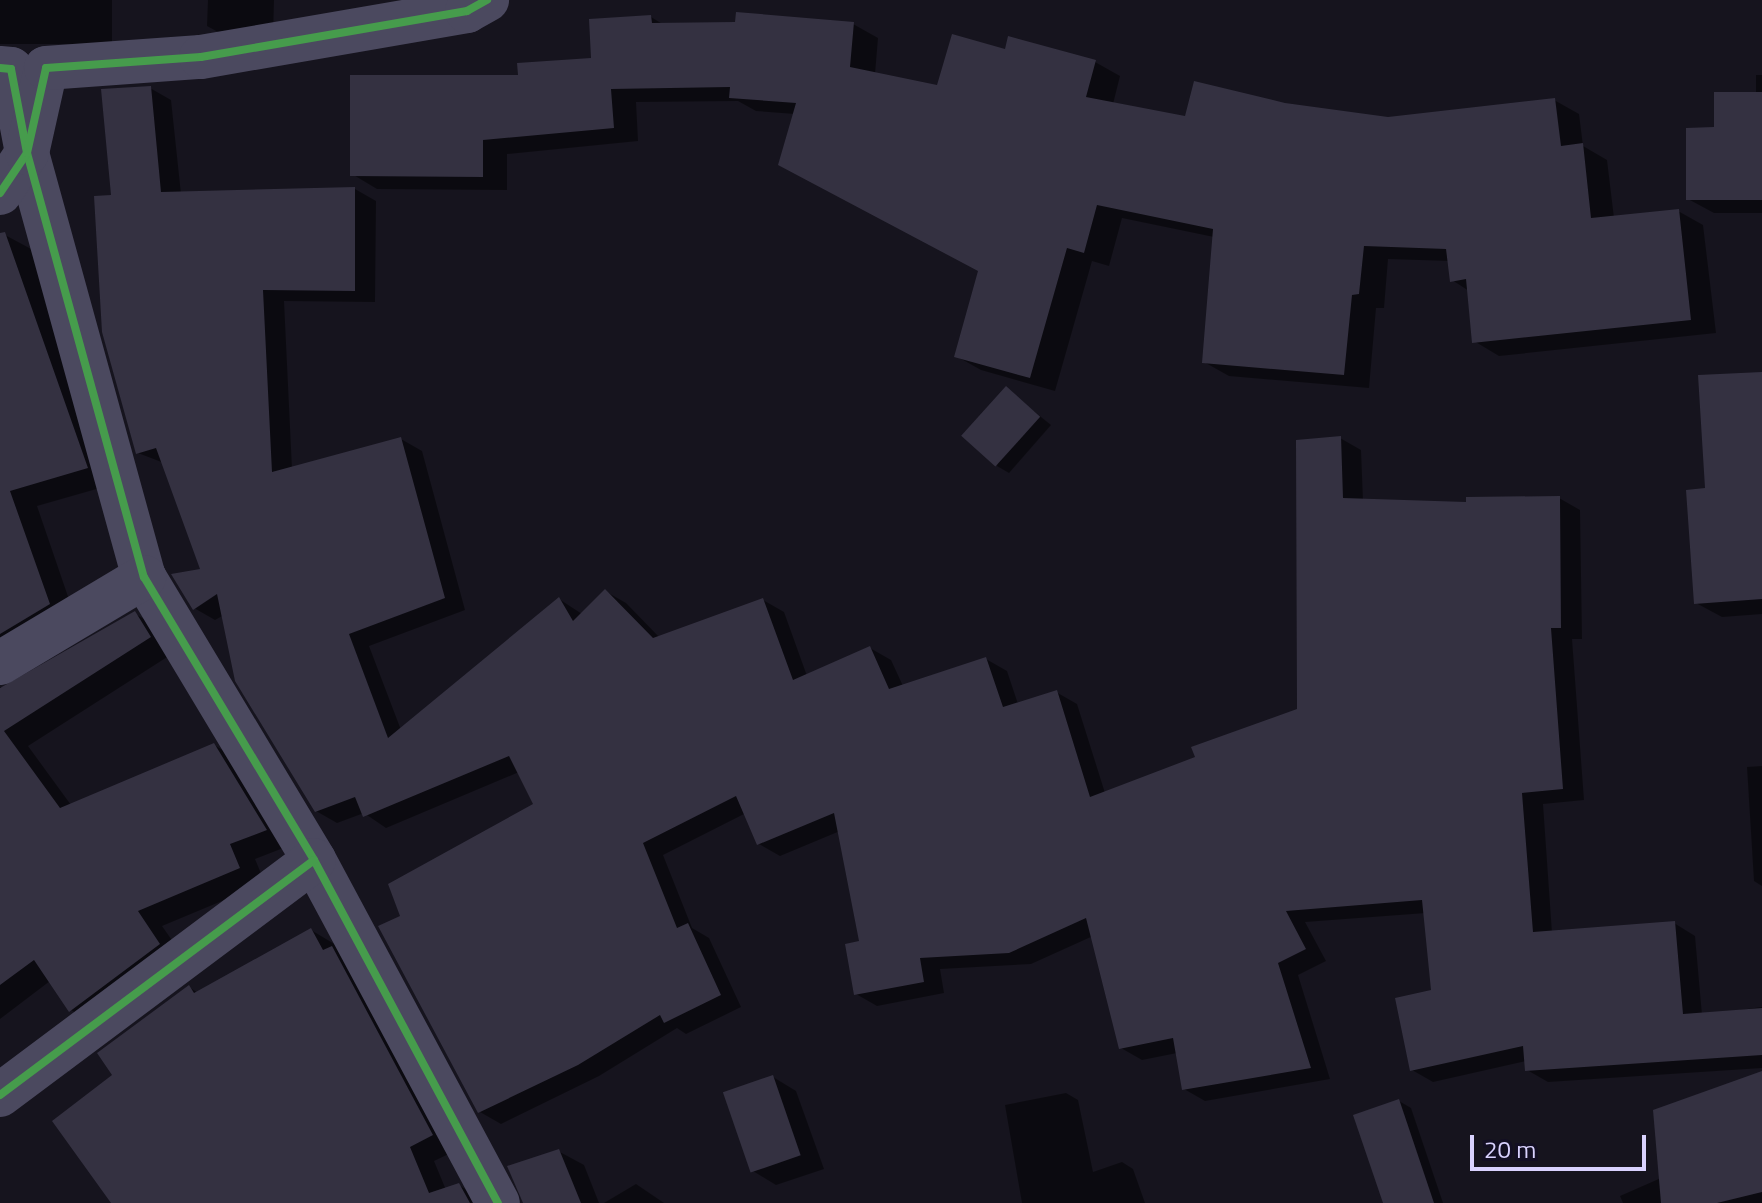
<!DOCTYPE html>
<style>
body{margin:0}
#map{position:relative;width:1762px;height:1203px;overflow:hidden;background:#16141e;font-family:"Titillium Web",sans-serif}
div>[style]{position:absolute}
[style*='--x']{left:calc(var(--x)*1px);top:calc(var(--y)*1px);width:calc(var(--w)*1px);rotate:calc(var(--a)*1deg)}
.shadow>*{inset:0;background:#0007;transform-origin:0 0}
.building>*{inset:0;background:#343141;transform-origin:0 0}
.minor>*{height:44px;margin:-22px;padding:0 22px;transform-origin:22px;border-radius:22px;background:#4b495f}
.cycleway>*{height:8px;margin:-4px;padding:0 4px;transform-origin:4px;border-radius:4px;background:#469c4c}
span{translate:-50% -50%;white-space:nowrap;text-align:center;line-height:1.15;-webkit-text-stroke:6px #130f23;paint-order:stroke}
.scale{position:absolute;left:1470px;top:1135px;width:176px;height:36px;box-sizing:border-box;border:4px solid #d9d2fe;border-top:0;padding-left:10px;font-size:24px;line-height:28px;white-space:nowrap;color:#d9d2fe;-webkit-text-stroke:6px #130f23;paint-order:stroke}
</style>
<div id="map">
<div class="shadow">
<div style="left:0;top:0;width:112px;height:44px"></div>
<div style="clip-path:polygon(208px 0,274px 0,273px 36px,231px 39px,207px 26px)"></div>
<div style="clip-path:polygon(651px 17px,664px 25px,853px 24px,878px 38px,875px 74px,939px 87px,1006px 52px,1095px 62px,1120px 76px,1113px 104px,1187px 119px,1285px 105px,1388px 119px,1554px 100px,1579px 114px,1583px 146px,1607px 160px,1614px 218px,1678px 211px,1703px 225px,1716px 333px,1499px 356px,1474px 341px,1469px 291px,1452px 280px,1450px 261px,1388px 259px,1384px 308px,1376px 308px,1369px 388px,1229px 376px,1204px 362px,1214px 237px,1122px 218px,1109px 266px,1092px 261px,1055px 391px,981px 370px,956px 356px,980px 271px,795px 114px,756px 111px,738px 101px,636px 102px,638px 141px,507px 154px,507px 190px,377px 189px,352px 174px,520px 77px,593px 60px)"></div>
<div style="clip-path:polygon(1756px 75px,1762px 75px,1762px 213px,1714px 213px,1688px 199px,1716px 129px,1756px 94px)"></div>
<div style="clip-path:polygon(150px 88px,171px 100px,181px 194px,355px 189px,376px 201px,375px 302px,284px 301px,292px 469px,401px 439px,422px 451px,465px 610px,369px 646px,401px 730px,559px 599px,582px 614px,605px 591px,626px 603px,660px 638px,763px 600px,784px 612px,807px 676px,870px 648px,891px 660px,903px 686px,986px 659px,1007px 671px,1018px 704px,1056px 692px,1077px 704px,1105px 793px,1198px 758px,1299px 710px,1340px 438px,1361px 450px,1363px 501px,1468px 504px,1559px 498px,1580px 510px,1582px 639px,1572px 639px,1584px 800px,1543px 804px,1552px 933px,1674px 923px,1695px 936px,1702px 1015px,1762px 1007px,1762px 1068px,1548px 1082px,1527px 1070px,1526px 1061px,1433px 1082px,1412px 1070px,1433px 992px,1426px 913px,1305px 922px,1326px 961px,1298px 975px,1330px 1079px,1205px 1101px,1184px 1089px,1177px 1053px,1142px 1060px,1121px 1048px,1093px 936px,1031px 964px,940px 969px,944px 993px,877px 1006px,856px 994px,861px 943px,840px 831px,780px 856px,759px 844px,746px 813px,663px 855px,692px 928px,709px 938px,741px 1007px,686px 1034px,677px 1028px,599px 1076px,501px 1124px,480px 1112px,403px 917px,535px 805px,519px 772px,386px 828px,364px 813px,337px 823px,316px 811px,224px 615px,215px 620px,194px 608px,202px 571px,164px 463px,138px 453px,114px 197px)"></div>
<div style="clip-path:polygon(5px 235px,33px 250px,114px 484px,37px 506px,75px 617px,0 642px,0 236px)"></div>
<div style="clip-path:polygon(1762px 374px,1762px 614px,1722px 617px,1696px 603px,1708px 490px)"></div>
<div style="clip-path:polygon(1006px 389px,1051px 425px,1009px 473px,997px 466px)"></div>
<div style="clip-path:polygon(135px 614px,161px 628px,175px 652px,28px 746px,71px 805px,214px 745px,240px 760px,291px 845px,255px 859px,265px 883px,162px 926px,185px 959px,96px 1025px,71px 1010px,50px 981px,0 1019px,0 687px,13px 687px)"></div>
<div style="clip-path:polygon(1762px 766px,1762px 886px,1754px 881px,1747px 767px)"></div>
<div style="clip-path:polygon(311px 930px,336px 945px,457px 1150px,434px 1161px,446px 1190px,459px 1185px,486px 1203px,114px 1203px,115px 1076px,189px 987px,198px 993px)"></div>
<div style="clip-path:polygon(1762px 1073px,1762px 1203px,1623px 1203px,1620px 1196px,1661px 1178px)"></div>
<div style="clip-path:polygon(773px 1077px,796px 1091px,824px 1169px,776px 1185px,753px 1171px)"></div>
<div style="clip-path:polygon(1066px 1093px,1078px 1100px,1093px 1172px,1122px 1162px,1133px 1169px,1145px 1203px,1022px 1203px,1005px 1105px)"></div>
<div style="clip-path:polygon(1399px 1101px,1411px 1108px,1443px 1203px,1385px 1203px)"></div>
<div style="clip-path:polygon(558px 1151px,584px 1165px,599px 1203px,525px 1203px)"></div>
<div style="clip-path:polygon(636px 1184px,664px 1203px,604px 1203px)"></div>
</div>
<div class="building">
<div style="clip-path:polygon(736px 12px,854px 22px,850px 67px,937px 85px,952px 34px,1005px 49px,1008px 36px,1096px 60px,1086px 97px,1185px 116px,1194px 81px,1285px 103px,1388px 117px,1555px 98px,1561px 146px,1583px 143px,1591px 218px,1679px 209px,1691px 320px,1472px 343px,1466px 279px,1450px 282px,1446px 249px,1364px 246px,1359px 294px,1352px 295px,1344px 375px,1202px 363px,1213px 229px,1097px 205px,1084px 253px,1067px 248px,1030px 378px,954px 357px,978px 271px,778px 165px,796px 103px,729px 98px,730px 87px,611px 89px,614px 128px,483px 140px,483px 177px,350px 176px,350px 75px,518px 75px,517px 63px,591px 58px,589px 19px,651px 15px,652px 23px,735px 22px)"></div>
<div style="clip-path:polygon(151px 86px,161px 192px,355px 187px,355px 291px,263px 290px,272px 472px,401px 437px,445px 598px,349px 634px,388px 738px,559px 597px,573px 621px,605px 589px,653px 638px,763px 598px,793px 680px,870px 646px,889px 689px,986px 657px,1003px 707px,1057px 690px,1090px 797px,1195px 757px,1191px 747px,1297px 709px,1296px 440px,1341px 436px,1343px 498px,1466px 502px,1466px 497px,1560px 496px,1561px 628px,1551px 628px,1563px 789px,1522px 793px,1533px 932px,1675px 921px,1683px 1014px,1762px 1008px,1762px 1055px,1525px 1071px,1523px 1046px,1410px 1071px,1395px 998px,1431px 990px,1422px 900px,1286px 911px,1306px 949px,1278px 963px,1311px 1068px,1182px 1090px,1173px 1038px,1119px 1049px,1086px 918px,1009px 953px,920px 958px,924px 982px,854px 995px,845px 944px,859px 941px,834px 813px,757px 845px,736px 796px,643px 843px,677px 928px,688px 923px,721px 995px,664px 1023px,660px 1015px,578px 1065px,478px 1113px,378px 926px,400px 916px,388px 884px,533px 804px,509px 756px,363px 817px,355px 797px,315px 812px,235px 681px,217px 594px,193px 610px,171px 574px,200px 569px,156px 448px,136px 454px,102px 332px,94px 196px,111px 195px,101px 89px)"></div>
<div style="clip-path:polygon(1714px 92px,1762px 92px,1762px 200px,1686px 200px,1686px 128px,1714px 127px)"></div>
<div style="clip-path:polygon(5px 232px,88px 468px,10px 491px,50px 604px,0 634px,0 233px)"></div>
<div style="clip-path:polygon(1762px 372px,1762px 599px,1694px 604px,1686px 490px,1705px 488px,1698px 375px)"></div>
<div style="left:1006px;top:386px;width:46px;height:67px;rotate:42deg"></div>
<div style="clip-path:polygon(135px 611px,151px 637px,4px 731px,60px 808px,214px 743px,267px 830px,230px 844px,240px 868px,138px 911px,160px 944px,69px 1012px,34px 960px,0 985px,0 688px)"></div>
<div style="clip-path:polygon(311px 928px,323px 950px,332px 946px,433px 1135px,410px 1147px,429px 1193px,459px 1183px,470px 1203px,111px 1203px,52px 1121px,112px 1075px,97px 1053px,189px 985px,194px 993px)"></div>
<div style="clip-path:polygon(1762px 1071px,1762px 1192px,1717px 1203px,1661px 1203px,1653px 1110px)"></div>
<div style="left:773px;top:1075px;width:85px;height:53px;rotate:71deg"></div>
<div style="clip-path:polygon(1399px 1099px,1434px 1203px,1383px 1203px,1353px 1115px)"></div>
<div style="clip-path:polygon(559px 1149px,581px 1203px,523px 1203px,507px 1166px)"></div>
</div>
<div class="minor">
<div style="--x:0;--y:68;--w:11;--a:5"></div>
<div style="--x:11;--y:69;--w:86;--a:79.2"></div>
<div style="--x:27;--y:153;--w:440;--a:74.6"></div>
<div style="--x:144;--y:577;--w:330;--a:59"></div>
<div style="--x:314;--y:860;--w:389;--a:61.8"></div>
<div style="--x:0;--y:193;--w:48;--a:-56"></div>
<div style="--x:27;--y:153;--w:87;--a:-77.4"></div>
<div style="--x:46;--y:68;--w:155;--a:-4.1"></div>
<div style="--x:201;--y:57;--w:270;--a:-9.8"></div>
<div style="--x:467;--y:11;--w:23;--a:-29"></div>
<div style="--x:0;--y:663;--w:168;--a:-30.8"></div>
<div style="--x:0;--y:1095;--w:392;--a:-36.8"></div>
</div>
<div class="cycleway">
<div style="--x:0;--y:68;--w:11;--a:5"></div>
<div style="--x:11;--y:69;--w:86;--a:79.2"></div>
<div style="--x:27;--y:153;--w:440;--a:74.6"></div>
<div style="--x:144;--y:577;--w:330;--a:59"></div>
<div style="--x:314;--y:860;--w:389;--a:61.8"></div>
<div style="--x:0;--y:193;--w:48;--a:-56"></div>
<div style="--x:27;--y:153;--w:87;--a:-77.4"></div>
<div style="--x:46;--y:68;--w:155;--a:-4.1"></div>
<div style="--x:201;--y:57;--w:270;--a:-9.8"></div>
<div style="--x:467;--y:11;--w:23;--a:-29"></div>
<div style="--x:0;--y:1095;--w:392;--a:-36.8"></div>
</div>
<div class="scale">20 m</div>
</div>
